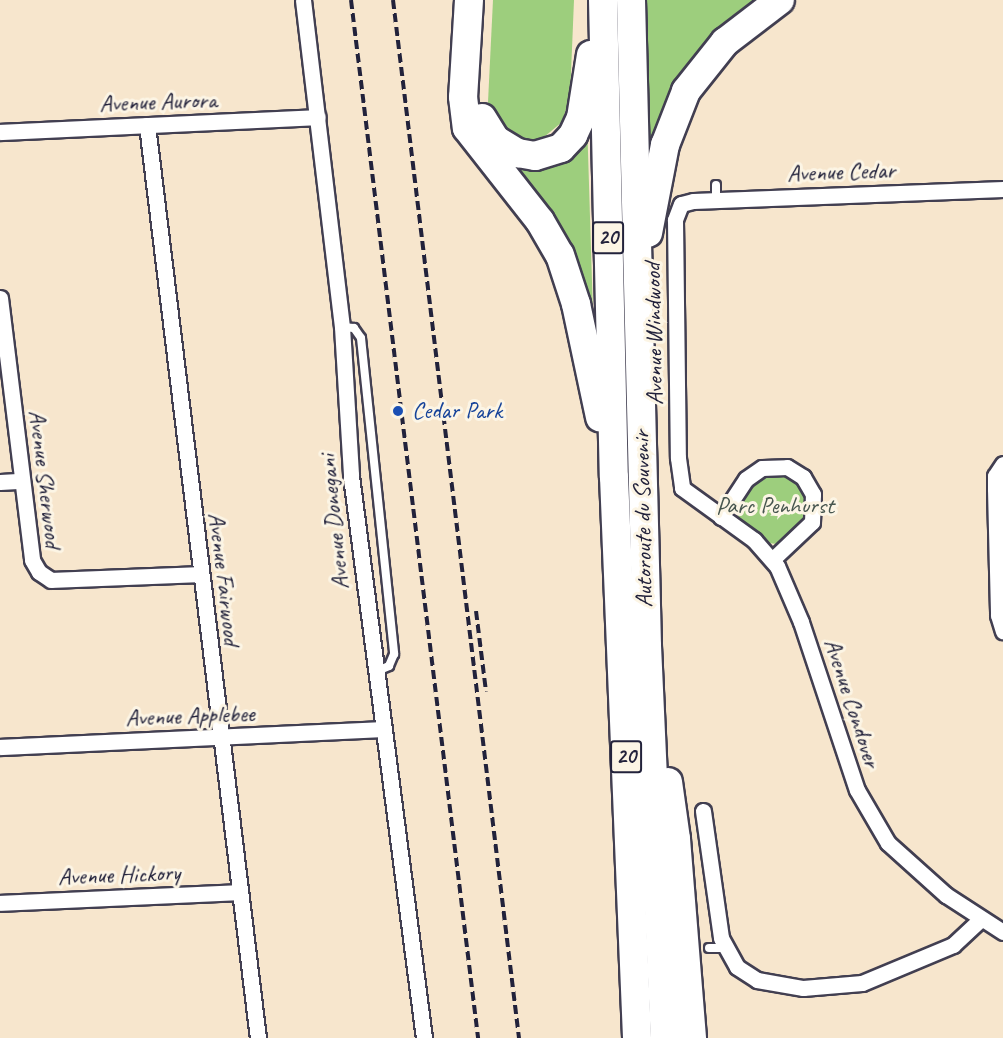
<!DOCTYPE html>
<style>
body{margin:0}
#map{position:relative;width:1003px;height:1038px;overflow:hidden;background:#f7e6cd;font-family:Caveat,sans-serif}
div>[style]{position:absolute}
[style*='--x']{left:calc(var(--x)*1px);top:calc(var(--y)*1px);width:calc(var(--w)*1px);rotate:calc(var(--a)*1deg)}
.green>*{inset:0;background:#9dce7d}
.roads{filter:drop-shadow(2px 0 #423f51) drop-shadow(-2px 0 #423f51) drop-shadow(0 2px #423f51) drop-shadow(0 -2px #423f51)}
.service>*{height:8px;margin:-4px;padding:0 4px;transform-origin:4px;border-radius:4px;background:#fff}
.minor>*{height:15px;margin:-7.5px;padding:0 7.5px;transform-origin:7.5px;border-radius:7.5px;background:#fff}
.motorway>*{height:28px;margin:-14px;padding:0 14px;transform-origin:14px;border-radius:14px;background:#fff}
.rail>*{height:4px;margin-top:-2px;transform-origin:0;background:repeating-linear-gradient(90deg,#22223b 0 9px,transparent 0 13.5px)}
.dots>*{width:16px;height:16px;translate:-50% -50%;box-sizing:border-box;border:3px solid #fcf5e5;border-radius:50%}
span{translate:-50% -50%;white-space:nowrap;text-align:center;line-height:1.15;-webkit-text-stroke:6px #fcf5e5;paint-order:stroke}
.shield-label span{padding:2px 4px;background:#fcf5e5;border:2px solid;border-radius:4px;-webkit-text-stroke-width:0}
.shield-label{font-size:22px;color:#22223b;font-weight:700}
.street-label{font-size:24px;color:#22223b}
.transit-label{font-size:24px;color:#164399}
.left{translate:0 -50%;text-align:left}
.park-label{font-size:24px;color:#47564f}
</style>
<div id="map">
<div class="green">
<div style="clip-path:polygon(493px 0,574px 0,570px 97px,562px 122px,538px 142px,523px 141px,494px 124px,488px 102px)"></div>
<div style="clip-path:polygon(642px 0,768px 0,656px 141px,645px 140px)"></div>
<div style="clip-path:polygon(587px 120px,593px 314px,590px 317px,505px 161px)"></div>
<div style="clip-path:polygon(781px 472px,797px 479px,807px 494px,806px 519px,777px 544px,768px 543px,739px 518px,736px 508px,750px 485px,763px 475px)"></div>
</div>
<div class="roads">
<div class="service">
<div style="--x:716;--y:185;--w:15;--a:90"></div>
<div style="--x:342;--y:327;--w:12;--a:5"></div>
<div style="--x:354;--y:328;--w:12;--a:55"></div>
<div style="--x:361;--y:338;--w:318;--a:84"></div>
<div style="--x:394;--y:654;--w:13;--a:113"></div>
<div style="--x:389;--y:666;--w:15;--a:157"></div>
<div style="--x:709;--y:948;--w:16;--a:0"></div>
</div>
<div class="minor">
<div style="--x:303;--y:0;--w:329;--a:83.2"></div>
<div style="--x:342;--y:327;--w:149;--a:86.5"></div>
<div style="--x:351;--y:476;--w:567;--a:82.6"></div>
<div style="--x:147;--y:125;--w:920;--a:83.07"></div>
<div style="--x:0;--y:132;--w:318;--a:-2.7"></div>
<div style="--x:1003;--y:189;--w:310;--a:177.8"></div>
<div style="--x:693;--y:201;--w:12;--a:166"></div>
<div style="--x:681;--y:204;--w:17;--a:111"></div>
<div style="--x:675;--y:220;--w:238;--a:89.3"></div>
<div style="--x:678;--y:458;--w:30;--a:82"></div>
<div style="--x:682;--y:488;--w:89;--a:35.8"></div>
<div style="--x:754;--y:540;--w:35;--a:49"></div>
<div style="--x:777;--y:566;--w:61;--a:66.8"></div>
<div style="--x:801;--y:622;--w:177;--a:71.6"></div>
<div style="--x:857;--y:790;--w:61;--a:59.7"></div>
<div style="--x:888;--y:843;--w:78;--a:41.9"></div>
<div style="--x:946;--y:895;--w:68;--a:33"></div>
<div style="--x:0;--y:298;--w:264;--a:83"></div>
<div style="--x:32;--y:560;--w:14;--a:60"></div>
<div style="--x:39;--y:572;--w:14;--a:34"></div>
<div style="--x:51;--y:580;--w:150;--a:-2.3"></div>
<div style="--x:1003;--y:464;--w:14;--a:124"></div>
<div style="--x:995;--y:476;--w:13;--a:90"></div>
<div style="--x:995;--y:489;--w:126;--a:88.6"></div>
<div style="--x:998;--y:615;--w:17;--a:73"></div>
<div style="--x:0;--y:482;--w:22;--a:-3"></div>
<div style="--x:721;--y:517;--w:45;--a:-56.7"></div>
<div style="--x:746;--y:479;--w:19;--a:-35"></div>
<div style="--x:762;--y:468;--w:25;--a:-2"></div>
<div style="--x:787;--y:467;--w:19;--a:32"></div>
<div style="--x:803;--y:477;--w:20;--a:60"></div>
<div style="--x:813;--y:494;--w:28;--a:92"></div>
<div style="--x:812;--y:522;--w:54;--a:136.5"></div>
<div style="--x:0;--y:747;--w:382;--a:-2.7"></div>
<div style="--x:703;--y:811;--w:128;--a:81.9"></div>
<div style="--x:721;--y:938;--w:33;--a:61"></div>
<div style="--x:737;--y:967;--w:24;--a:33"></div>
<div style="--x:757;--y:980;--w:47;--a:9.9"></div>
<div style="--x:803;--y:988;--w:59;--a:-4.8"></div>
<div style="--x:862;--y:983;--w:99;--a:-22.7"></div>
<div style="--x:953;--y:945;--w:37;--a:-43"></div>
<div style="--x:0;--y:903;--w:240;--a:-2.6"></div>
</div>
<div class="motorway">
<div style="--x:469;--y:0;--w:97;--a:93.5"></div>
<div style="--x:463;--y:97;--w:31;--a:83"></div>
<div style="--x:467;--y:128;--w:118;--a:51.9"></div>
<div style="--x:540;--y:221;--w:39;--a:60"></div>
<div style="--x:560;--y:255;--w:52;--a:71.9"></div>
<div style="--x:576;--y:304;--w:116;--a:78"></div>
<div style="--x:603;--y:0;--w:477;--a:88.7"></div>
<div style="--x:614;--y:477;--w:561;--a:87.65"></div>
<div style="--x:631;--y:0;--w:646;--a:88.58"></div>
<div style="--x:647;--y:646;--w:392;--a:87.4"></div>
<div style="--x:482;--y:118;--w:26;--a:58"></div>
<div style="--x:496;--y:140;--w:26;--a:31"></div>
<div style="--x:518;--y:153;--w:17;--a:10"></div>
<div style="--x:535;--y:156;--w:27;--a:-17"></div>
<div style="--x:561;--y:148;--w:18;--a:-47"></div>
<div style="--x:573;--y:135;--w:19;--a:-65"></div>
<div style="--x:581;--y:118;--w:64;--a:-81"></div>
<div style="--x:648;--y:233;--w:90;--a:-79.1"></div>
<div style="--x:665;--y:145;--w:58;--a:-68.7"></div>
<div style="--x:686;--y:91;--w:63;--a:-51.5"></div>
<div style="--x:725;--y:42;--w:69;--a:-37.4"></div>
<div style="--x:668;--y:782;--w:58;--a:82"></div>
<div style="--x:676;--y:839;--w:200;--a:85.4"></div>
</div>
</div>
<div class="rail">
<div style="--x:351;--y:0;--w:1046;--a:83.02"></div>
<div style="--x:393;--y:0;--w:1046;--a:83.08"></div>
<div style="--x:476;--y:611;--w:81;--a:82.9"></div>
</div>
<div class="dots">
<div style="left:398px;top:411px;background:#1a4fb4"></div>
</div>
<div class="shield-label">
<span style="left:608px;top:238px">20</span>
<span style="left:626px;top:757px">20</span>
</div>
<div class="street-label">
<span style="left:158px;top:102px;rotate:-2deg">Avenue Aurora</span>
<span style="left:841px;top:172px;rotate:-2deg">Avenue Cedar</span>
<span style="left:654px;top:334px;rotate:-91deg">Avenue Windwood</span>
<span style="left:45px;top:479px;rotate:83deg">Avenue Sherwood</span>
<span style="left:643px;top:519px;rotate:-91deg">Autoroute du Souvenir</span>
<span style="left:334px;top:522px;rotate:-96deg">Avenue Donegani</span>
<span style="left:224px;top:579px;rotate:83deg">Avenue Fairwood</span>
<span style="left:852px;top:703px;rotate:72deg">Avenue Condover</span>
<span style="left:190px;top:716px;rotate:-2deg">Avenue Applebee</span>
<span style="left:119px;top:875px;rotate:-2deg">Avenue Hickory</span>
</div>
<div class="transit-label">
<span class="left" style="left:412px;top:411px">Cedar Park</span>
</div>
<div class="park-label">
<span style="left:775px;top:506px">Parc Penhurst</span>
</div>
</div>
